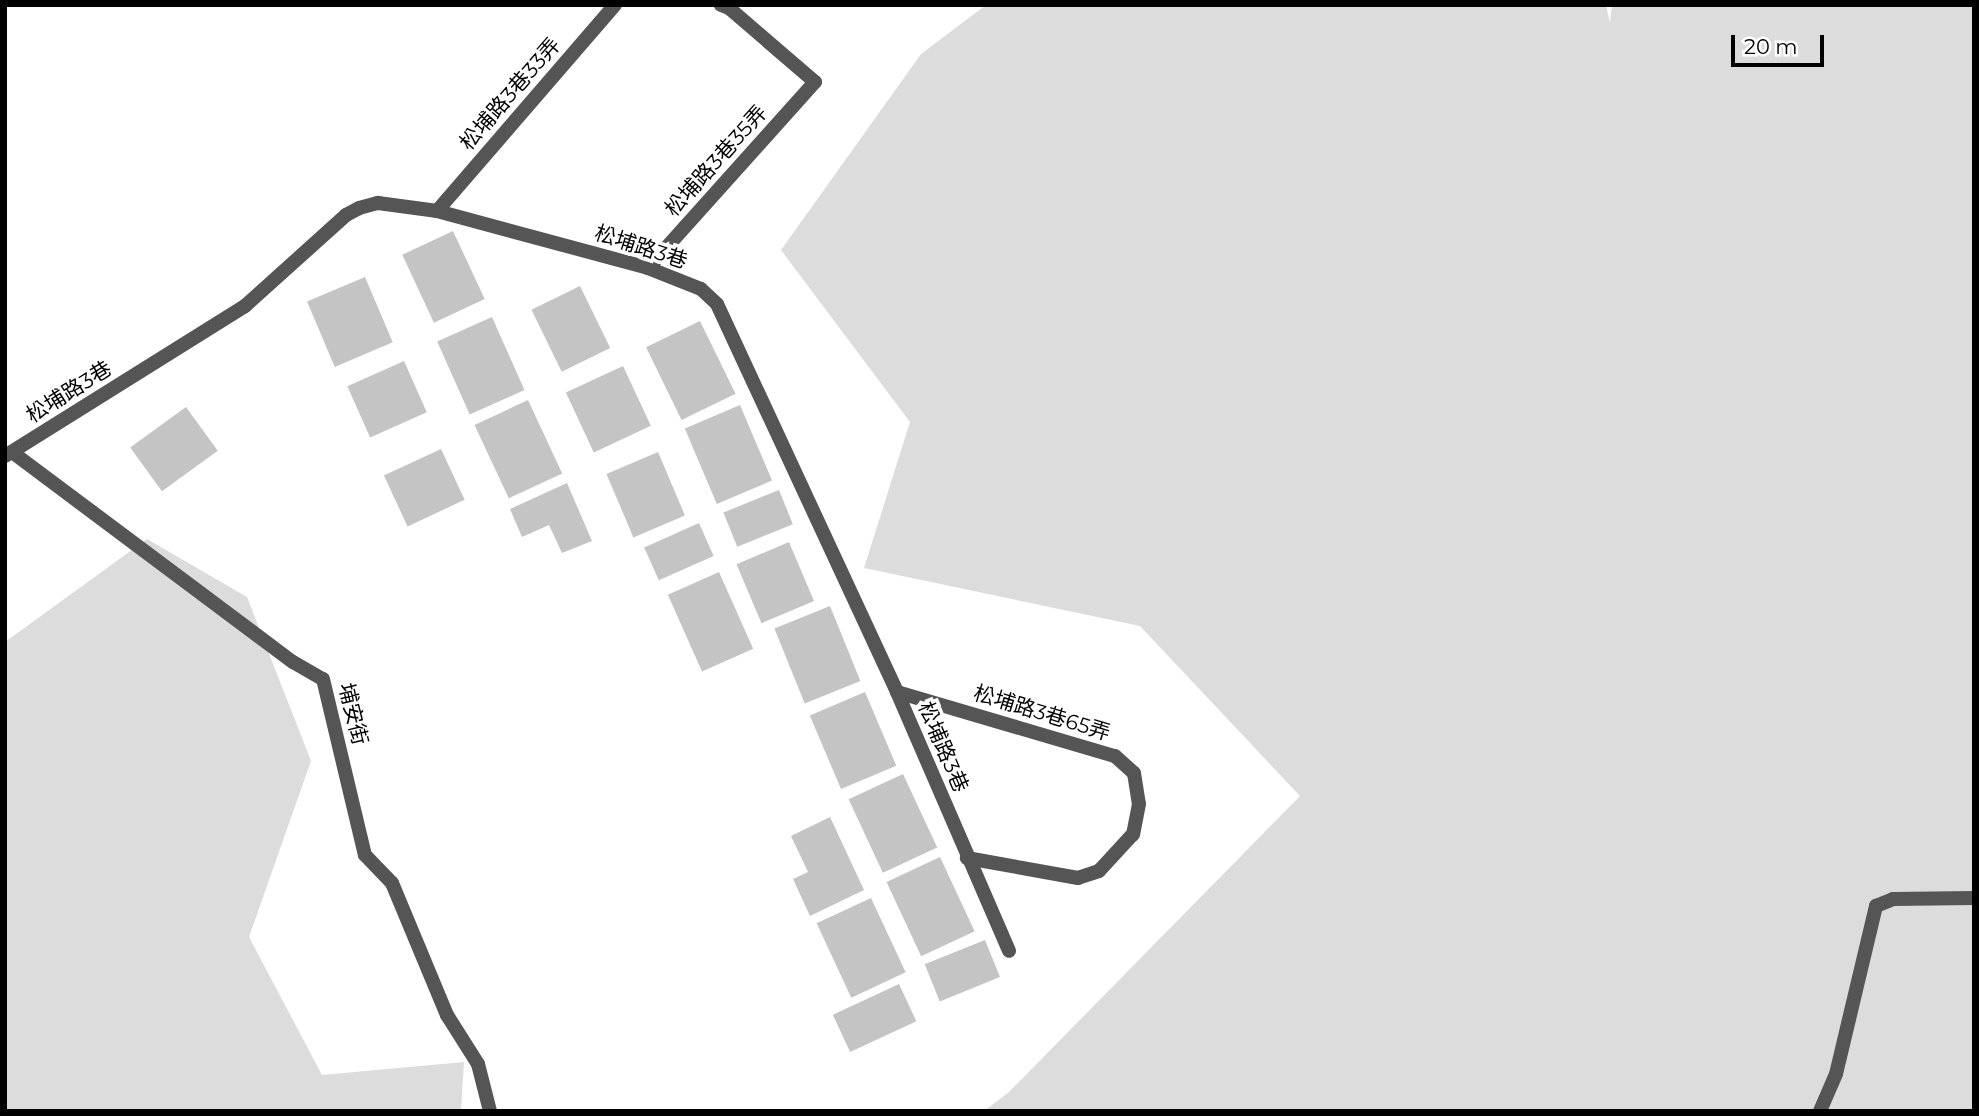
<!DOCTYPE html>
<meta charset="utf-8">
<style>
body{margin:0}
#map{position:relative;width:1979px;height:1116px;overflow:hidden;background:#fff;font-family:Montserrat,"Noto Sans TC",sans-serif}
div>[style]{position:absolute}
[style*='--x']{left:calc(var(--x)*1px);top:calc(var(--y)*1px);width:calc(var(--w)*1px);rotate:calc(var(--a)*1deg)}
.green>*{inset:0;background:#dcdcdc}
.building>*{inset:0;background:#c4c4c4;transform-origin:0 0}
.service>*{height:14px;margin:-7px;padding:0 7px;transform-origin:7px;border-radius:7px;background:#555}
span{translate:-50% -50%;white-space:nowrap;text-align:center;line-height:1.15;-webkit-text-stroke:7px #fff;paint-order:stroke}
.street-label{font-size:21px;color:#000}
.frame{position:absolute;inset:0;border:7px solid #000;pointer-events:none}
.scale{position:absolute;left:1731px;top:35px;width:93px;height:32px;box-sizing:border-box;border:4px solid #000;border-top:0;padding-left:9px;font-size:21px;line-height:24px;white-space:nowrap;color:#000;-webkit-text-stroke:5px #fff;paint-order:stroke}
</style>
<div id="map">
<div class="green">
<div style="clip-path:polygon(986px 5px,1606px 5px,1610px 23px,1612px 5px,1974px 5px,1974px 1111px,984px 1111px,1009px 1092px,1300px 796px,1140px 626px,864px 568px,910px 422px,781px 250px,921px 54px)"></div>
<div style="clip-path:polygon(147px 539px,247px 597px,311px 761px,249px 937px,322px 1075px,464px 1062px,461px 1111px,5px 1111px,5px 642px)"></div>
</div>
<div class="building">
<div style="left:453px;top:231px;width:75px;height:56px;rotate:65deg"></div>
<div style="left:365px;top:277px;width:71px;height:63px;rotate:67deg"></div>
<div style="left:580px;top:286px;width:69px;height:54px;rotate:64deg"></div>
<div style="left:492px;top:317px;width:80px;height:60px;rotate:66deg"></div>
<div style="left:700px;top:321px;width:81px;height:60px;rotate:64deg"></div>
<div style="left:404px;top:361px;width:56px;height:62px;rotate:66deg"></div>
<div style="left:623px;top:366px;width:66px;height:63px;rotate:65deg"></div>
<div style="left:528px;top:400px;width:81px;height:59px;rotate:65deg"></div>
<div style="left:740px;top:405px;width:82px;height:60px;rotate:67deg"></div>
<div style="left:186px;top:407px;width:54px;height:69px;rotate:54deg"></div>
<div style="left:441px;top:449px;width:56px;height:63px;rotate:65deg"></div>
<div style="left:658px;top:452px;width:69px;height:56px;rotate:67deg"></div>
<div style="clip-path:polygon(567px 483px,592px 541px,562px 553px,549px 525px,522px 537px,510px 509px)"></div>
<div style="left:779px;top:490px;width:37px;height:60px;rotate:68deg"></div>
<div style="left:699px;top:523px;width:36px;height:60px;rotate:66deg"></div>
<div style="left:789px;top:542px;width:64px;height:57px;rotate:67deg"></div>
<div style="left:719px;top:572px;width:84px;height:56px;rotate:66deg"></div>
<div style="left:830px;top:606px;width:81px;height:60px;rotate:68deg"></div>
<div style="left:865px;top:692px;width:80px;height:60px;rotate:67deg"></div>
<div style="left:903px;top:774px;width:81px;height:60px;rotate:65deg"></div>
<div style="clip-path:polygon(830px 817px,864px 890px,810px 916px,793px 879px,808px 872px,791px 836px)"></div>
<div style="left:940px;top:857px;width:82px;height:59px;rotate:65deg"></div>
<div style="left:871px;top:898px;width:82px;height:60px;rotate:65deg"></div>
<div style="left:985px;top:940px;width:40px;height:65px;rotate:68deg"></div>
<div style="left:899px;top:984px;width:41px;height:73px;rotate:65deg"></div>
</div>
<div class="service">
<div style="--x:437;--y:211;--w:272;--a:-49.2"></div>
<div style="--x:648;--y:268;--w:250;--a:-48.1"></div>
<div style="--x:815;--y:82;--w:113;--a:-139.3"></div>
<div style="--x:729;--y:8;--w:9;--a:-159"></div>
<div style="--x:12;--y:452;--w:351;--a:36.8"></div>
<div style="--x:293;--y:662;--w:34;--a:30"></div>
<div style="--x:323;--y:679;--w:181;--a:76.6"></div>
<div style="--x:365;--y:855;--w:39;--a:46"></div>
<div style="--x:392;--y:883;--w:143;--a:67.4"></div>
<div style="--x:447;--y:1015;--w:58;--a:57.7"></div>
<div style="--x:478;--y:1064;--w:49;--a:75.7"></div>
<div style="--x:5;--y:456;--w:283;--a:-32"></div>
<div style="--x:245;--y:306;--w:136;--a:-42"></div>
<div style="--x:346;--y:215;--w:15;--a:-28"></div>
<div style="--x:359;--y:208;--w:20;--a:-15"></div>
<div style="--x:378;--y:203;--w:60;--a:7.7"></div>
<div style="--x:437;--y:211;--w:219;--a:15.1"></div>
<div style="--x:648;--y:268;--w:57;--a:21.6"></div>
<div style="--x:701;--y:289;--w:22;--a:43"></div>
<div style="--x:717;--y:304;--w:428;--a:65.1"></div>
<div style="--x:897;--y:692;--w:282;--a:66.6"></div>
<div style="--x:897;--y:692;--w:227;--a:16.4"></div>
<div style="--x:1115;--y:756;--w:25;--a:42"></div>
<div style="--x:1134;--y:773;--w:31;--a:81"></div>
<div style="--x:1139;--y:804;--w:31;--a:101"></div>
<div style="--x:1133;--y:834;--w:50;--a:132.6"></div>
<div style="--x:1099;--y:871;--w:22;--a:162"></div>
<div style="--x:1078;--y:878;--w:113;--a:-169.8"></div>
<div style="--x:1820;--y:1111;--w:40;--a:-66.6"></div>
<div style="--x:1836;--y:1074;--w:173;--a:-76.6"></div>
<div style="--x:1876;--y:906;--w:18;--a:-22"></div>
<div style="--x:1893;--y:899;--w:81;--a:-0.7"></div>
</div>
<div class="street-label">
<span style="left:510px;top:94px;rotate:-49deg">松埔路3巷33弄</span>
<span style="left:716px;top:161px;rotate:-48deg">松埔路3巷35弄</span>
<span style="left:641px;top:247px;rotate:18deg">松埔路3巷</span>
<span style="left:69px;top:392px;rotate:-32deg">松埔路3巷</span>
<span style="left:1042px;top:713px;rotate:17deg">松埔路3巷65弄</span>
<span style="left:353px;top:714px;rotate:76deg">埔安街</span>
<span style="left:943px;top:747px;rotate:67deg">松埔路3巷</span>
</div>
<div class="frame"></div>
<div class="scale">20 m</div>
</div>
